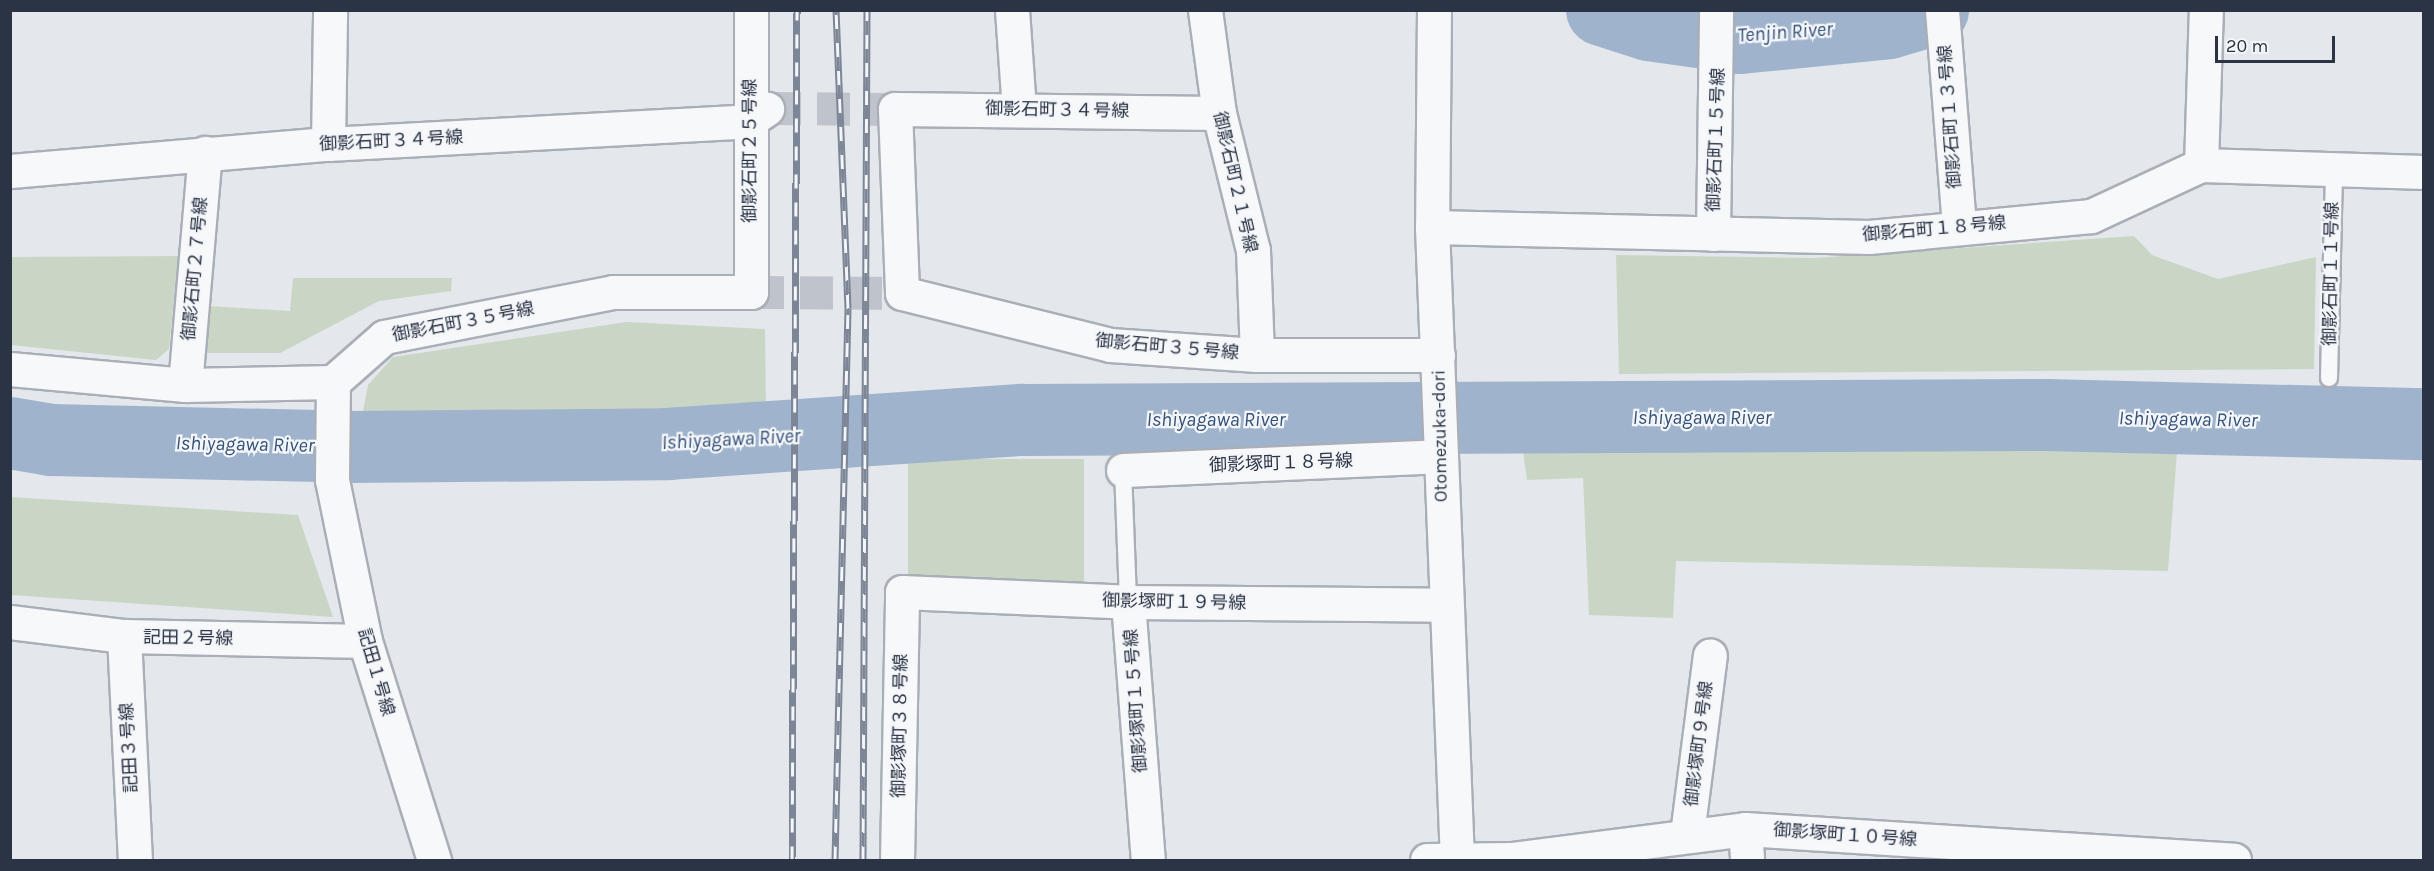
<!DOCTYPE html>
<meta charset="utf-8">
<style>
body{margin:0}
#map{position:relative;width:2434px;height:871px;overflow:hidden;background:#e4e7ec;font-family:Karla,"Noto Sans JP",sans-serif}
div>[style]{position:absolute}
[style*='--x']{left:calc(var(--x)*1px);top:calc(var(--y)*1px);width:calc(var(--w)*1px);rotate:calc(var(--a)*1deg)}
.green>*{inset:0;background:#c9d6c5;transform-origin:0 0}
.river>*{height:72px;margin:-36px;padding:0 36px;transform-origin:36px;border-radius:36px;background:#9fb4cc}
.minor-tunnel>*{height:33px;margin-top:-16.5px;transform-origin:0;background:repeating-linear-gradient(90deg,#bfc3cb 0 33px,transparent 0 49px)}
.roads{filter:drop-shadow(2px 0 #a9aeb7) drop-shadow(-2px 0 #a9aeb7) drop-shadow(0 2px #a9aeb7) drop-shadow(0 -2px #a9aeb7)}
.service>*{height:16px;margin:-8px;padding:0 8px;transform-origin:8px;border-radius:8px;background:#f7f8fa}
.minor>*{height:33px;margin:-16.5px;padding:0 16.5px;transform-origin:16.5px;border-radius:16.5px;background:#f7f8fa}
.tertiary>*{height:33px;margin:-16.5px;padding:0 16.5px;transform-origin:16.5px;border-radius:16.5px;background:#f7f8fa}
.rail>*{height:7px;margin-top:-3.5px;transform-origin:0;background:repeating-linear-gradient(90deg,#f4f6f9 0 14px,#7d8696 0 28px);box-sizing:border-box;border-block:2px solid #7d8696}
span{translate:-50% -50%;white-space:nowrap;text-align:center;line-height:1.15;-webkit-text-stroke:4.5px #f4f6f9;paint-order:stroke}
.street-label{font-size:18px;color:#2b3445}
.water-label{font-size:20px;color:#34527a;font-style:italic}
.frame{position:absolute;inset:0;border:12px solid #2b3445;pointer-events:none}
.scale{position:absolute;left:2215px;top:36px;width:120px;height:27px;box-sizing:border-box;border:3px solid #2b3445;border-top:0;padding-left:8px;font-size:18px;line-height:21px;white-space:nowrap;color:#2b3445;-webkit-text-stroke:4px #f4f6f9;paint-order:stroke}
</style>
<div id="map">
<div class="green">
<div style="clip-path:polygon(2134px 236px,2152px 255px,2218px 279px,2316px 257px,2314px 369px,1619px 374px,1616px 255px,1815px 258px)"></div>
<div style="clip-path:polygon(178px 256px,169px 349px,156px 360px,11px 345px,11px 257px)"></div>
<div style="clip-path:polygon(293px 278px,452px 278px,451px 291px,379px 301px,280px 353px,204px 353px,209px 306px,290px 311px)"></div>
<div style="clip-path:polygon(627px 322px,765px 329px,766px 410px,363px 411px,368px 385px,393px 357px)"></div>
<div style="clip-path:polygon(1522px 444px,2177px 452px,2168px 571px,1676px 561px,1673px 618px,1589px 615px,1583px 478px,1527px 480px)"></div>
<div style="left:1084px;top:459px;width:128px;height:176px;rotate:90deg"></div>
<div style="clip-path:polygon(10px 497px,298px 515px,333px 617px,11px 595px)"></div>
</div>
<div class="river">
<div style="--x:1602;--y:10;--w:49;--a:17.7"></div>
<div style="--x:1649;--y:25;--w:92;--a:8.1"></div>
<div style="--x:1740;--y:38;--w:150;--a:-5.7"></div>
<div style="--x:1889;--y:23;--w:46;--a:-16.5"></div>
<div style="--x:10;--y:433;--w:42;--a:9.7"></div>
<div style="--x:51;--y:440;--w:301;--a:1.3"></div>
<div style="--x:352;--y:447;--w:315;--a:-0.5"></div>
<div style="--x:667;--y:444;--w:357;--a:-3.9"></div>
<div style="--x:1023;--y:420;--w:1023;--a:-0.28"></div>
<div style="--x:2046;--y:415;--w:378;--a:1.4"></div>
</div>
<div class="minor-tunnel">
<div style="--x:768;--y:108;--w:127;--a:0.5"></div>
<div style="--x:751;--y:292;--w:151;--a:0.4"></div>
</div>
<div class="roads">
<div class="service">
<div style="--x:2329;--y:378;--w:209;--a:-88.6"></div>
<div style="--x:1123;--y:470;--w:132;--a:87.8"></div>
</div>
<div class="minor">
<div style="--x:1012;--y:10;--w:99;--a:86"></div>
<div style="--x:1205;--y:10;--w:104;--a:82.3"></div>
<div style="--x:1219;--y:113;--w:141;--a:76.1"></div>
<div style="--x:1253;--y:250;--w:105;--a:87.8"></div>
<div style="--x:1942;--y:10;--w:215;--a:85.5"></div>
<div style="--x:1219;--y:113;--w:324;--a:-179.3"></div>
<div style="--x:895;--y:109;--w:184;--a:87.8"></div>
<div style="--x:902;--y:293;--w:214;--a:14"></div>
<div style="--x:1110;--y:345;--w:147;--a:3.9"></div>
<div style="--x:1257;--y:355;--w:181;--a:0"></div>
<div style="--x:328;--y:144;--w:134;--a:-89.1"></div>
<div style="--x:2201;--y:165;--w:155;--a:-88.2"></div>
<div style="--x:10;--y:171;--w:319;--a:-4.9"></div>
<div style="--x:328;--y:144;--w:422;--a:-3.1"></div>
<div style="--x:749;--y:121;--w:22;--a:-34"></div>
<div style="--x:1432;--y:227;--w:437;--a:1.3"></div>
<div style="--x:1869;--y:237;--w:223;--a:-5.4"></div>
<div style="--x:2091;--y:216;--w:121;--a:-24.9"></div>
<div style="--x:2201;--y:165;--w:223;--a:1.8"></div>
<div style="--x:1713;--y:234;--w:224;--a:-89.2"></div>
<div style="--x:10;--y:369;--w:176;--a:5.2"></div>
<div style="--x:185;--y:385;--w:148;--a:-1.2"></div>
<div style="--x:333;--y:382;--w:68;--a:-41.4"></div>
<div style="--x:384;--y:337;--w:233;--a:-11.1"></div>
<div style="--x:613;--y:292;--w:138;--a:0"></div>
<div style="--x:751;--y:292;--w:282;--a:-90"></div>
<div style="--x:333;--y:382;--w:98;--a:90.6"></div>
<div style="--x:332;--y:480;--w:164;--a:78.4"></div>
<div style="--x:365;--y:641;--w:230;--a:72.5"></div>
<div style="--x:185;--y:385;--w:233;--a:-85.1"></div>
<div style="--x:1123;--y:470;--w:316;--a:-2.5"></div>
<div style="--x:1128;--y:602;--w:259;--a:85.6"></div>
<div style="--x:10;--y:622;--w:115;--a:7"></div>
<div style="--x:124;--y:636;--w:241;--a:1.2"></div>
<div style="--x:124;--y:636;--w:224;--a:87.2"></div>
<div style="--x:1745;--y:829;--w:31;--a:86"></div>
<div style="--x:1687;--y:834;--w:180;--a:-82.7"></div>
<div style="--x:897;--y:860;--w:268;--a:-88.9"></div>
<div style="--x:902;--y:592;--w:226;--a:2.5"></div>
<div style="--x:1128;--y:602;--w:318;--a:0.5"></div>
<div style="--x:1427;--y:860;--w:84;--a:-0.7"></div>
<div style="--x:1511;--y:859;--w:236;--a:-7.3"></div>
<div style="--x:1745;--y:829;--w:490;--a:3.6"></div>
</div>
<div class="tertiary">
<div style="--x:1434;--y:10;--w:217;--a:90.5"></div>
<div style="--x:1432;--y:227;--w:633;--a:87.74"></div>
</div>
</div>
<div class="rail">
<div style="--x:792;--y:860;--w:850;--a:-89.66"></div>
<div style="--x:835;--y:860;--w:552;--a:-88.65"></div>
<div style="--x:848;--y:308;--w:298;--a:-92.3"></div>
<div style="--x:863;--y:860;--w:850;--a:-89.73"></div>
</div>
<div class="street-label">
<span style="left:1057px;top:110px;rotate:1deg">御影石町３４号線</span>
<span style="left:1950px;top:117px;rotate:-94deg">御影石町１３号線</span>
<span style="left:1716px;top:140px;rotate:-88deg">御影石町１５号線</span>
<span style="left:391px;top:141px;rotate:-3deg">御影石町３４号線</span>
<span style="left:750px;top:151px;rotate:-90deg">御影石町２５号線</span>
<span style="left:1235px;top:182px;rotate:77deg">御影石町２１号線</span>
<span style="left:1934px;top:229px;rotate:-5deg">御影石町１８号線</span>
<span style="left:195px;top:269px;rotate:-85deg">御影石町２７号線</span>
<span style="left:2331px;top:274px;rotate:-89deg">御影石町１１号線</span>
<span style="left:463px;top:322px;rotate:-11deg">御影石町３５号線</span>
<span style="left:1167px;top:347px;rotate:5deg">御影石町３５号線</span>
<span style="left:1440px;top:436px;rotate:-91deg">Otomezuka-dori</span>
<span style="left:1281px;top:463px;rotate:-2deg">御影塚町１８号線</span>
<span style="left:1174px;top:602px;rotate:1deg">御影塚町１９号線</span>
<span style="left:188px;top:638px;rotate:1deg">記田２号線</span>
<span style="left:376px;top:672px;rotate:74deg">記田１号線</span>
<span style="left:1136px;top:701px;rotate:-94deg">御影塚町１５号線</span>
<span style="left:900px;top:726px;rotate:-89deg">御影塚町３８号線</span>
<span style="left:1699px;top:744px;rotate:-83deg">御影塚町９号線</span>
<span style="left:129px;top:748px;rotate:-93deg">記田３号線</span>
<span style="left:1845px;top:835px;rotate:4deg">御影塚町１０号線</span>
</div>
<div class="water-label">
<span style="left:1785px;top:32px;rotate:-4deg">Tenjin River</span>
<span style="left:1702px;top:417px">Ishiyagawa River</span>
<span style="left:1216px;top:419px">Ishiyagawa River</span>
<span style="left:2188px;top:419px;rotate:1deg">Ishiyagawa River</span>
<span style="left:731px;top:439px;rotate:-3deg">Ishiyagawa River</span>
<span style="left:245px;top:444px;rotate:1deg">Ishiyagawa River</span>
</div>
<div class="frame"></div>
<div class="scale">20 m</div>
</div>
